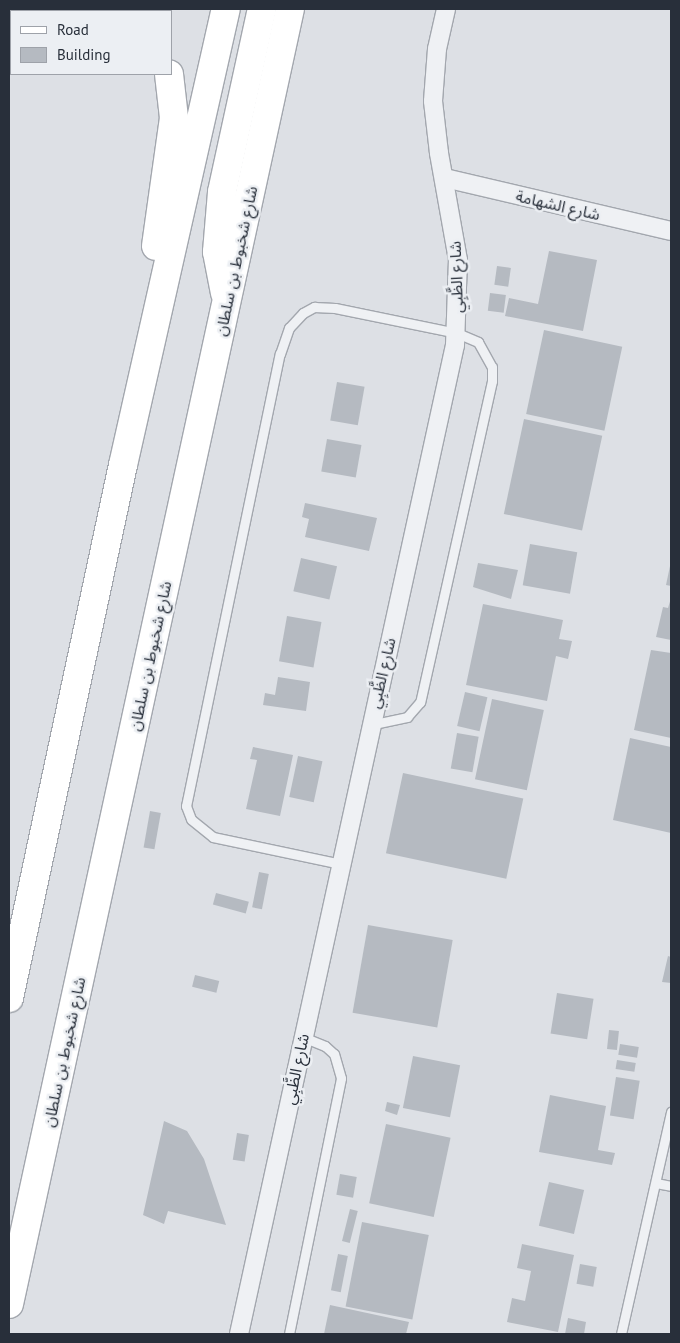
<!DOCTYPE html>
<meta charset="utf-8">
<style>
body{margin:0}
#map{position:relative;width:680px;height:1343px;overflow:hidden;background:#dde0e5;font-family:"PT Sans","Noto Sans Arabic",sans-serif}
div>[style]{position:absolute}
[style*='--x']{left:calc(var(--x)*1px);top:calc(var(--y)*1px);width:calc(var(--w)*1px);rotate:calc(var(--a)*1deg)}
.building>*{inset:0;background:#b5bac1;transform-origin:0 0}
.roads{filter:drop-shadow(1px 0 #a3a7ae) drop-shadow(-1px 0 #a3a7ae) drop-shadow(0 1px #a3a7ae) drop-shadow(0 -1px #a3a7ae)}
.lane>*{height:9px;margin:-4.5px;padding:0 4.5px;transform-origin:4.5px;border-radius:4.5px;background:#eff1f4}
.street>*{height:18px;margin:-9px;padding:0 9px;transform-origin:9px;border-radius:9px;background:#eff1f4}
.primary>*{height:28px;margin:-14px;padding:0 14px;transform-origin:14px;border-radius:14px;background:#fff}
span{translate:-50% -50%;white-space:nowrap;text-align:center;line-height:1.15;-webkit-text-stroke:5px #eceff3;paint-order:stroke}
.street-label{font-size:16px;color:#282f3a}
.frame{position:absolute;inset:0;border:10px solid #282f3a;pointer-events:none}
.legend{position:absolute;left:10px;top:10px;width:162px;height:65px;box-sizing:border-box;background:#eceff3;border:1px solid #9ea2a9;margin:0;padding:6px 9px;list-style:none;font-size:15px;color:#282f3a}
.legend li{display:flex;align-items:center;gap:10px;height:25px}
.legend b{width:25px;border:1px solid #9ea2a9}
</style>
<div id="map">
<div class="building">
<div style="clip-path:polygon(549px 251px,597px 260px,583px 331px,505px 316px,509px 298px,538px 304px)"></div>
<div style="left:497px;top:266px;width:14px;height:19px;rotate:8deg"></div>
<div style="left:490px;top:293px;width:16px;height:18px;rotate:7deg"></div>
<div style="left:544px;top:330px;width:80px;height:86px;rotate:12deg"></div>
<div style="left:337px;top:382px;width:28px;height:39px;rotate:10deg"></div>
<div style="left:524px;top:419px;width:80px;height:97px;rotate:12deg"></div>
<div style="left:327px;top:439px;width:35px;height:33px;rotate:10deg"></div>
<div style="clip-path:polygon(305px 503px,377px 518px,369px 551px,305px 537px,309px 519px,302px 517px)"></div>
<div style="left:530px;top:544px;width:48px;height:42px;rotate:10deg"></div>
<div style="left:301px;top:558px;width:37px;height:34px;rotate:13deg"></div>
<div style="clip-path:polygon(478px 563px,518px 570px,511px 599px,473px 587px)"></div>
<div style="clip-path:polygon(670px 566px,671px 566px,671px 586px,666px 585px)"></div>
<div style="clip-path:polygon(671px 598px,671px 640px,656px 637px,663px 607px,668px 608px)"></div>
<div style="clip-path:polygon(483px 604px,563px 620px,559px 639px,572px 641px,568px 659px,556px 656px,547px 701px,466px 685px)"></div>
<div style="left:287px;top:616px;width:35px;height:46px;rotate:10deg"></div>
<div style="clip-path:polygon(651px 650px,671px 653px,671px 738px,634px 730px)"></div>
<div style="clip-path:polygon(278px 677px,310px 682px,306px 711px,263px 705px,265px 693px,275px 695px)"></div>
<div style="left:465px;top:692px;width:23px;height:35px;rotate:13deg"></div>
<div style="left:492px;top:699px;width:53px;height:82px;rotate:12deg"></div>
<div style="left:457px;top:733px;width:22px;height:36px;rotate:10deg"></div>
<div style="clip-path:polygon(630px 738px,671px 747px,671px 833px,613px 820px)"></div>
<div style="clip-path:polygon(253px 747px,293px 755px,280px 816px,246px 809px,257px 760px,250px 759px)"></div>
<div style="left:298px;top:756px;width:25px;height:42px;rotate:12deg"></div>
<div style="left:403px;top:773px;width:123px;height:82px;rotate:12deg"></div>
<div style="left:150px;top:811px;width:11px;height:37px;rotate:10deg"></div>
<div style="left:259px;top:872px;width:10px;height:36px;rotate:11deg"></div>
<div style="left:216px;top:893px;width:34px;height:12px;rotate:15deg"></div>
<div style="left:368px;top:925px;width:86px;height:89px;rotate:10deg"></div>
<div style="clip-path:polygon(668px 956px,671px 957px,671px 983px,662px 982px)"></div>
<div style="left:195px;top:975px;width:25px;height:12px;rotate:14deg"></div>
<div style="left:557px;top:993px;width:37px;height:41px;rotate:9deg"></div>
<div style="left:609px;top:1030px;width:10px;height:19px;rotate:6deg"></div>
<div style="left:620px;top:1044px;width:19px;height:11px;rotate:9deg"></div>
<div style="left:413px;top:1056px;width:48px;height:53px;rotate:11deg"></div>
<div style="left:617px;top:1060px;width:19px;height:9px;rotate:9deg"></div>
<div style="left:616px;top:1077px;width:24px;height:39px;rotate:9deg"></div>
<div style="clip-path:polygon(550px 1095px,606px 1106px,598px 1150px,615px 1153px,612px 1165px,539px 1152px)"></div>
<div style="clip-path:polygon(387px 1102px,400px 1105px,397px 1115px,385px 1111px)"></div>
<div style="clip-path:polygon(164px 1121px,187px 1131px,204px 1159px,226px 1225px,168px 1211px,164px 1224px,143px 1215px)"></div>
<div style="left:386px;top:1124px;width:66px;height:81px;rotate:12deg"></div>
<div style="left:237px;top:1133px;width:12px;height:27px;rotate:9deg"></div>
<div style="left:340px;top:1174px;width:17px;height:21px;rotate:10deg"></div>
<div style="left:549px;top:1182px;width:36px;height:45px;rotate:13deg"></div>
<div style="left:350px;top:1209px;width:8px;height:33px;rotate:14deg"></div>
<div style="left:362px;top:1222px;width:68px;height:86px;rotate:11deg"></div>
<div style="clip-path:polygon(522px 1244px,574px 1255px,558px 1332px,507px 1322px,512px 1298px,525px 1301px,531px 1271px,517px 1268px)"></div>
<div style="left:338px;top:1254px;width:10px;height:37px;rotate:11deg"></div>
<div style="left:580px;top:1264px;width:17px;height:20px;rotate:10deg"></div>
<div style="clip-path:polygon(330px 1305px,409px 1322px,406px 1334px,324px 1334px)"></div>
<div style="clip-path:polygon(568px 1318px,586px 1322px,584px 1334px,565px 1334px)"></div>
</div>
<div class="roads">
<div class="lane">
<div style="--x:341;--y:864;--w:131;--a:-168.1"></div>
<div style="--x:213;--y:837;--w:28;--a:-141"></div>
<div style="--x:191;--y:819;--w:14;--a:-111"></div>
<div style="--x:186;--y:806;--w:462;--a:-78.3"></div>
<div style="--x:280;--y:354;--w:28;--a:-71"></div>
<div style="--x:289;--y:328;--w:21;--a:-47"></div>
<div style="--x:303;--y:313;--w:13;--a:-29"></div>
<div style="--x:314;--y:307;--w:21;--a:3"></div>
<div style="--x:335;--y:308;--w:125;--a:11.6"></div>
<div style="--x:457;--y:333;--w:23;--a:23"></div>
<div style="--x:478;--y:342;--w:29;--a:61"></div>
<div style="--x:492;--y:367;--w:14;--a:90"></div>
<div style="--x:492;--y:381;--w:329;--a:102.6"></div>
<div style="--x:420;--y:702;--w:20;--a:131"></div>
<div style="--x:407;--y:717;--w:38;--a:168"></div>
<div style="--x:656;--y:1183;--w:15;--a:11"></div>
<div style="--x:289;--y:1334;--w:261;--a:-78.5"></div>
<div style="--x:341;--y:1078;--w:25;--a:-106"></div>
<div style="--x:334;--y:1054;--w:12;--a:-138"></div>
<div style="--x:325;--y:1046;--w:24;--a:-158"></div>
<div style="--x:621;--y:1334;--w:228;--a:-77.3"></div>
</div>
<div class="street">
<div style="--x:445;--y:178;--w:232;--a:13.2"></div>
<div style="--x:239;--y:1334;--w:1012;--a:-77.68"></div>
<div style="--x:455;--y:345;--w:85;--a:-88"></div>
<div style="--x:458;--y:260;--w:109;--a:-100.1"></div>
<div style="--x:439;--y:153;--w:52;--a:-96.6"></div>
<div style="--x:433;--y:101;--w:52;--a:-85.6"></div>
<div style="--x:437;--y:49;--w:41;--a:-77.3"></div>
</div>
<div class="primary">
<div style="--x:138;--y:9;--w:3;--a:45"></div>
<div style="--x:156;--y:246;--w:129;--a:-82"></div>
<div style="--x:174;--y:118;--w:44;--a:-96.5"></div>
<div style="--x:225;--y:293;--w:42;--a:-101"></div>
<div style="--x:217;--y:252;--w:60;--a:-85.2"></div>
<div style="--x:222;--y:192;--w:187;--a:-77.7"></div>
<div style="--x:9;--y:998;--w:545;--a:-77.93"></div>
<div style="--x:123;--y:465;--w:467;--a:-77.3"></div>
<div style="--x:9;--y:1304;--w:1325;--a:-77.76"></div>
</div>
</div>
<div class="street-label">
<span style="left:558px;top:205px;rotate:13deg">شارع الشهامة</span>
<span style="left:236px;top:261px;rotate:-78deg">شارع شخبوط بن سلطان</span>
<span style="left:456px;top:277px;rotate:-92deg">شارع الظَّبِي</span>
<span style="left:150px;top:656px;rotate:-78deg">شارع شخبوط بن سلطان</span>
<span style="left:382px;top:673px;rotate:-77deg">شارع الظَّبِي</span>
<span style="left:64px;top:1052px;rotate:-78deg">شارع شخبوط بن سلطان</span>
<span style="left:296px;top:1069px;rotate:-78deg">شارع الظَّبِي</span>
</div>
<div class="frame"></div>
<ul class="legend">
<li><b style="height:6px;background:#fff"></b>Road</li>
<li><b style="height:14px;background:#b5bac1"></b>Building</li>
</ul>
</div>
